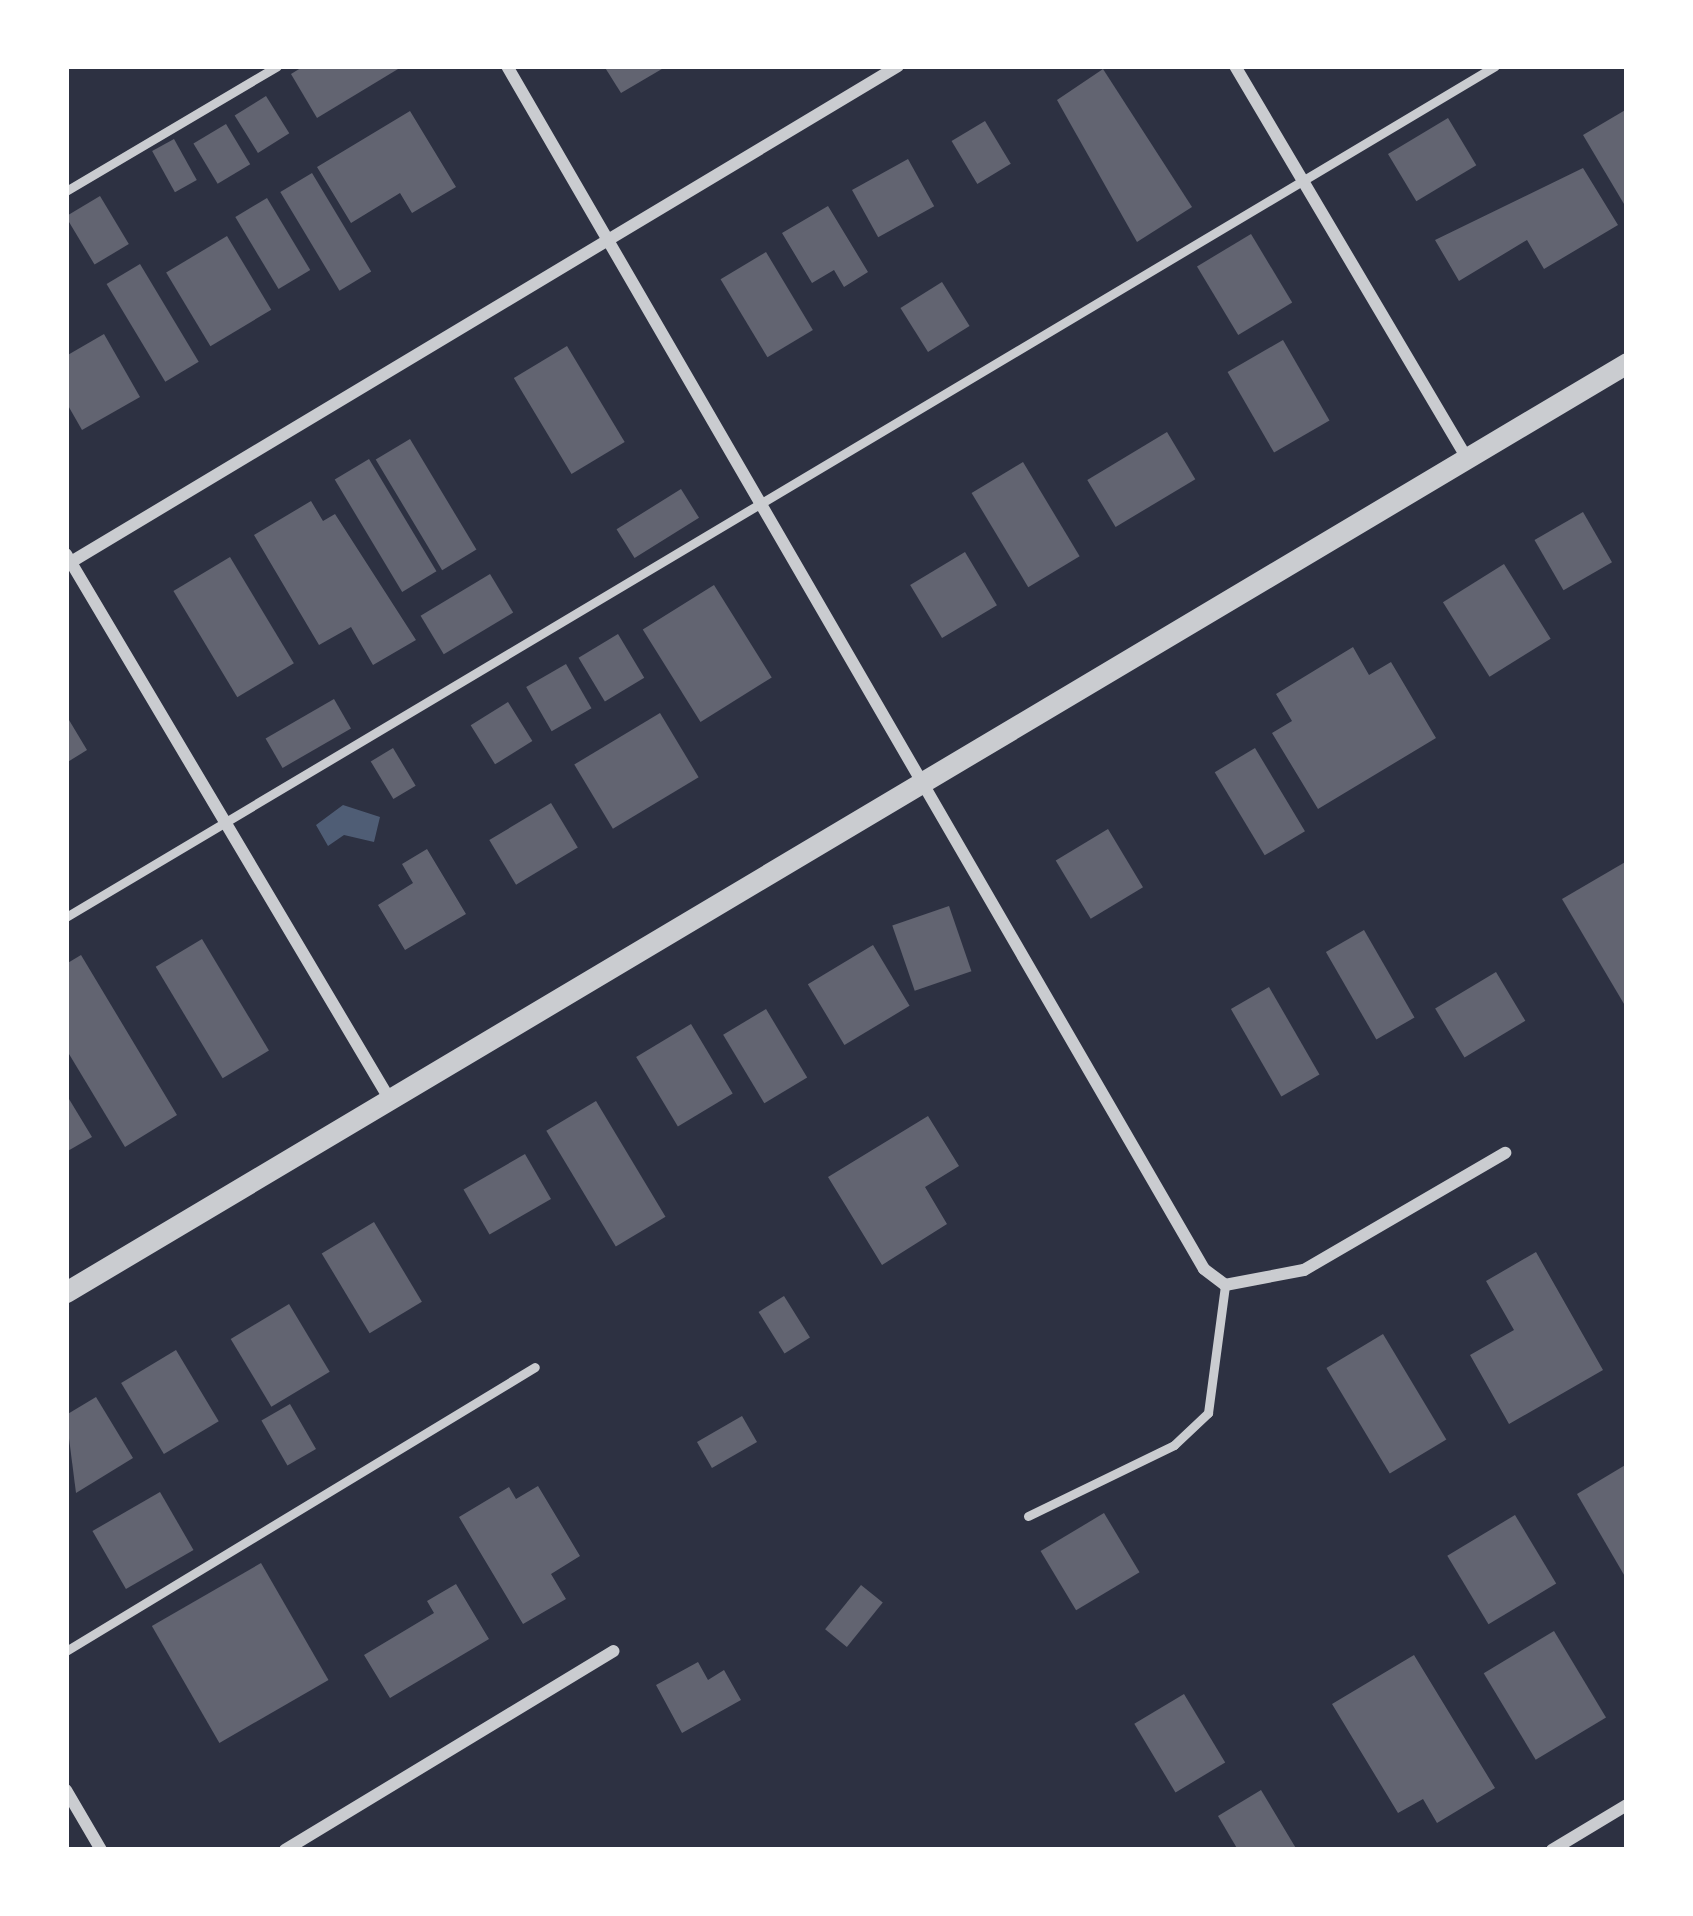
<!DOCTYPE html>
<style>
body{margin:0}
#map{position:relative;width:1693px;height:1916px;overflow:hidden;background:#2d3142;font-family:"Alegreya Sans",sans-serif}
div>[style]{position:absolute}
[style*='--x']{left:calc(var(--x)*1px);top:calc(var(--y)*1px);width:calc(var(--w)*1px);rotate:calc(var(--a)*1deg)}
.water>*{inset:0;background:#4f5d75}
.building>*{inset:0;background:#626471;transform-origin:0 0}
.service>*{height:9px;margin:-4.5px;padding:0 4.5px;transform-origin:4.5px;border-radius:4.5px;background:#caccd0}
.minor>*{height:12px;margin:-6px;padding:0 6px;transform-origin:6px;border-radius:6px;background:#caccd0}
.tertiary>*{height:21px;margin:-10.5px;padding:0 10.5px;transform-origin:10.5px;border-radius:10.5px;background:#caccd0}
span{translate:-50% -50%;white-space:nowrap;text-align:center;line-height:1.15;-webkit-text-stroke:9px #fff;paint-order:stroke}
.frame{position:absolute;inset:0;border:69px solid #fff;pointer-events:none}
</style>
<div id="map">
<div class="water">
<div style="clip-path:polygon(343px 805px,380px 817px,374px 842px,344px 835px,328px 846px,316px 825px)"></div>
</div>
<div class="building">
<div style="clip-path:polygon(304px 66px,403px 66px,317px 118px,291px 74px)"></div>
<div style="clip-path:polygon(604px 66px,667px 66px,621px 93px)"></div>
<div style="clip-path:polygon(1103px 69px,1192px 207px,1137px 242px,1057px 100px)"></div>
<div style="left:266px;top:96px;width:44px;height:37px;rotate:58deg"></div>
<div style="clip-path:polygon(1627px 109px,1627px 209px,1583px 135px)"></div>
<div style="clip-path:polygon(410px 111px,456px 187px,412px 213px,400px 193px,351px 223px,317px 167px)"></div>
<div style="left:1448px;top:118px;width:55px;height:70px;rotate:59deg"></div>
<div style="left:985px;top:121px;width:50px;height:39px;rotate:59deg"></div>
<div style="left:226px;top:124px;width:47px;height:38px;rotate:59deg"></div>
<div style="left:174px;top:139px;width:47px;height:25px;rotate:61deg"></div>
<div style="left:908px;top:159px;width:54px;height:64px;rotate:61deg"></div>
<div style="clip-path:polygon(1583px 168px,1618px 225px,1544px 269px,1527px 240px,1459px 281px,1435px 240px)"></div>
<div style="left:312px;top:173px;width:115px;height:37px;rotate:59deg"></div>
<div style="left:100px;top:196px;width:56px;height:40px;rotate:59deg"></div>
<div style="left:267px;top:198px;width:84px;height:37px;rotate:59deg"></div>
<div style="clip-path:polygon(828px 206px,868px 272px,844px 287px,834px 270px,812px 283px,782px 233px)"></div>
<div style="left:1251px;top:234px;width:80px;height:63px;rotate:59deg"></div>
<div style="left:227px;top:236px;width:86px;height:71px;rotate:59deg"></div>
<div style="left:766px;top:252px;width:91px;height:53px;rotate:59deg"></div>
<div style="left:140px;top:264px;width:114px;height:39px;rotate:59deg"></div>
<div style="left:942px;top:282px;width:52px;height:49px;rotate:58deg"></div>
<div style="clip-path:polygon(104px 334px,140px 397px,82px 430px,66px 402px,66px 356px)"></div>
<div style="left:1283px;top:340px;width:93px;height:64px;rotate:60deg"></div>
<div style="left:567px;top:346px;width:112px;height:62px;rotate:59deg"></div>
<div style="left:1167px;top:432px;width:55px;height:93px;rotate:59deg"></div>
<div style="left:410px;top:439px;width:129px;height:40px;rotate:59deg"></div>
<div style="left:369px;top:459px;width:131px;height:40px;rotate:59deg"></div>
<div style="left:1023px;top:462px;width:110px;height:60px;rotate:59deg"></div>
<div style="left:681px;top:489px;width:34px;height:76px;rotate:58deg"></div>
<div style="clip-path:polygon(311px 501px,323px 521px,335px 514px,416px 640px,373px 665px,351px 627px,319px 645px,254px 535px)"></div>
<div style="left:1583px;top:512px;width:58px;height:56px;rotate:60deg"></div>
<div style="left:965px;top:552px;width:62px;height:64px;rotate:59deg"></div>
<div style="left:230px;top:557px;width:124px;height:66px;rotate:59deg"></div>
<div style="left:1504px;top:564px;width:88px;height:72px;rotate:58deg"></div>
<div style="left:490px;top:574px;width:45px;height:81px;rotate:59deg"></div>
<div style="left:714px;top:585px;width:109px;height:84px;rotate:58deg"></div>
<div style="left:618px;top:634px;width:51px;height:46px;rotate:59deg"></div>
<div style="clip-path:polygon(1353px 647px,1369px 675px,1391px 662px,1436px 738px,1318px 809px,1272px 733px,1292px 721px,1276px 694px)"></div>
<div style="left:566px;top:664px;width:51px;height:46px;rotate:60deg"></div>
<div style="left:334px;top:699px;width:34px;height:79px;rotate:60deg"></div>
<div style="left:508px;top:702px;width:46px;height:44px;rotate:58deg"></div>
<div style="left:660px;top:713px;width:75px;height:100px;rotate:59deg"></div>
<div style="clip-path:polygon(66px 715px,87px 750px,66px 763px)"></div>
<div style="left:393px;top:748px;width:44px;height:26px;rotate:59deg"></div>
<div style="left:1255px;top:748px;width:97px;height:47px;rotate:59deg"></div>
<div style="left:551px;top:803px;width:52px;height:72px;rotate:59deg"></div>
<div style="left:1108px;top:829px;width:68px;height:61px;rotate:59deg"></div>
<div style="clip-path:polygon(427px 849px,466px 914px,405px 950px,378px 905px,413px 883px,402px 864px)"></div>
<div style="clip-path:polygon(1627px 861px,1627px 1009px,1562px 899px)"></div>
<div style="left:949px;top:906px;width:69px;height:60px;rotate:71deg"></div>
<div style="left:1364px;top:930px;width:101px;height:44px;rotate:60deg"></div>
<div style="left:202px;top:939px;width:130px;height:54px;rotate:59deg"></div>
<div style="left:873px;top:945px;width:71px;height:76px;rotate:59deg"></div>
<div style="clip-path:polygon(81px 955px,177px 1115px,125px 1147px,66px 1049px,66px 964px)"></div>
<div style="left:1496px;top:972px;width:57px;height:71px;rotate:59deg"></div>
<div style="left:1269px;top:987px;width:101px;height:44px;rotate:60deg"></div>
<div style="left:766px;top:1009px;width:80px;height:50px;rotate:59deg"></div>
<div style="left:691px;top:1024px;width:81px;height:64px;rotate:59deg"></div>
<div style="clip-path:polygon(66px 1094px,92px 1137px,66px 1152px)"></div>
<div style="left:596px;top:1101px;width:135px;height:58px;rotate:59deg"></div>
<div style="clip-path:polygon(928px 1116px,959px 1166px,925px 1187px,947px 1224px,882px 1265px,828px 1177px)"></div>
<div style="left:525px;top:1154px;width:52px;height:71px;rotate:60deg"></div>
<div style="left:374px;top:1222px;width:93px;height:61px;rotate:59deg"></div>
<div style="clip-path:polygon(1536px 1252px,1603px 1370px,1509px 1424px,1470px 1355px,1514px 1330px,1486px 1281px)"></div>
<div style="left:784px;top:1296px;width:49px;height:30px;rotate:58deg"></div>
<div style="left:289px;top:1304px;width:79px;height:68px;rotate:59deg"></div>
<div style="left:1383px;top:1334px;width:123px;height:66px;rotate:59deg"></div>
<div style="left:176px;top:1350px;width:83px;height:64px;rotate:59deg"></div>
<div style="clip-path:polygon(96px 1397px,133px 1458px,76px 1493px,66px 1415px)"></div>
<div style="left:290px;top:1404px;width:52px;height:33px;rotate:60deg"></div>
<div style="left:742px;top:1416px;width:30px;height:52px;rotate:60deg"></div>
<div style="clip-path:polygon(1627px 1464px,1627px 1580px,1577px 1494px)"></div>
<div style="clip-path:polygon(538px 1486px,580px 1556px,551px 1574px,566px 1599px,523px 1624px,459px 1517px,509px 1487px,516px 1499px)"></div>
<div style="left:160px;top:1492px;width:67px;height:78px;rotate:60deg"></div>
<div style="left:1104px;top:1513px;width:69px;height:74px;rotate:59deg"></div>
<div style="left:1515px;top:1515px;width:80px;height:79px;rotate:59deg"></div>
<div style="left:261px;top:1563px;width:135px;height:126px;rotate:60deg"></div>
<div style="clip-path:polygon(456px 1584px,489px 1639px,390px 1698px,364px 1655px,434px 1613px,427px 1601px)"></div>
<div style="left:861px;top:1585px;width:28px;height:57px;rotate:39deg"></div>
<div style="left:1554px;top:1631px;width:101px;height:82px;rotate:59deg"></div>
<div style="clip-path:polygon(1414px 1655px,1495px 1788px,1437px 1823px,1423px 1799px,1398px 1813px,1332px 1704px)"></div>
<div style="clip-path:polygon(698px 1662px,708px 1680px,724px 1670px,741px 1700px,682px 1733px,656px 1685px)"></div>
<div style="left:1184px;top:1694px;width:80px;height:58px;rotate:59deg"></div>
<div style="clip-path:polygon(1261px 1790px,1297px 1850px,1238px 1850px,1218px 1816px)"></div>
</div>
<div class="service">
<div style="--x:66;--y:191;--w:245;--a:-30.6"></div>
<div style="--x:66;--y:917;--w:1663;--a:-30.77"></div>
<div style="--x:1028;--y:1516;--w:162;--a:-25.9"></div>
<div style="--x:1174;--y:1445;--w:47;--a:-43.3"></div>
<div style="--x:1208;--y:1413;--w:129;--a:-82.4"></div>
<div style="--x:66;--y:1651;--w:548;--a:-31.2"></div>
</div>
<div class="minor">
<div style="--x:507;--y:66;--w:1390;--a:59.91"></div>
<div style="--x:1204;--y:1269;--w:26;--a:37"></div>
<div style="--x:1225;--y:1285;--w:80;--a:-10.8"></div>
<div style="--x:1304;--y:1270;--w:233;--a:-30.2"></div>
<div style="--x:1235;--y:66;--w:456;--a:59.4"></div>
<div style="--x:66;--y:554;--w:635;--a:59.31"></div>
<div style="--x:66;--y:565;--w:970;--a:-30.95"></div>
<div style="--x:66;--y:1790;--w:69;--a:59.7"></div>
<div style="--x:285;--y:1850;--w:384;--a:-31.2"></div>
<div style="--x:1552;--y:1850;--w:87;--a:-31"></div>
</div>
<div class="tertiary">
<div style="--x:66;--y:1292;--w:1817;--a:-30.76"></div>
</div>
<div class="frame"></div>
</div>
